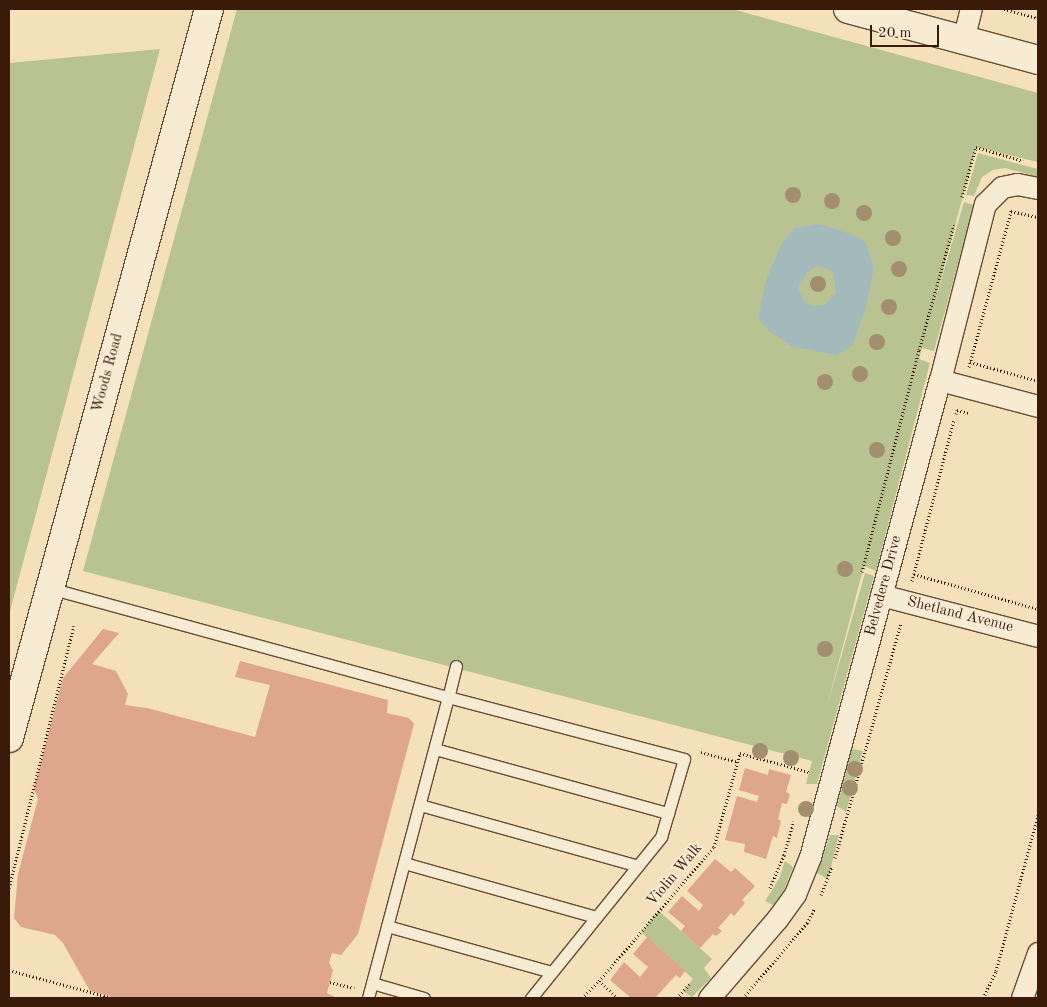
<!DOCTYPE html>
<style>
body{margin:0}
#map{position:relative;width:1047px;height:1007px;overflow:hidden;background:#f4e0bb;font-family:"Old Standard TT",serif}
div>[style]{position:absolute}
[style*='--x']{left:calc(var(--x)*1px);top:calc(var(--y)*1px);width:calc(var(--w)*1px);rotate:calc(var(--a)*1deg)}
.green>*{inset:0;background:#b9c392}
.water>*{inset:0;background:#a2babc}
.building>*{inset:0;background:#dda68d}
.path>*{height:3px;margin-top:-1.5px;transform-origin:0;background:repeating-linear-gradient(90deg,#3a1b09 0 1px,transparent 0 3.5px)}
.roads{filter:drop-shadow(1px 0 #684c36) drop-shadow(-1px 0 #684c36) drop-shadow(0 1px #684c36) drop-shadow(0 -1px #684c36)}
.lane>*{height:11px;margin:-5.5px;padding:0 5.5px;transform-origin:5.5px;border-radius:5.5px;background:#f8ebd3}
.street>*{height:21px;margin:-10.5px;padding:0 10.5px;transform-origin:10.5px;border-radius:10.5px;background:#f8ebd3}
.secondary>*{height:28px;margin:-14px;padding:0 14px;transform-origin:14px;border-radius:14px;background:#f8ebd3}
.trees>*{width:16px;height:16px;margin:-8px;border-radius:50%;background:#a38f70}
span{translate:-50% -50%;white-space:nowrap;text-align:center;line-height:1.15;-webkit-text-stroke:4px #f8ebd3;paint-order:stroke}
.street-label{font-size:15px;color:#3a1b09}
.frame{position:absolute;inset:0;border:10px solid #3a1b09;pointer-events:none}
.scale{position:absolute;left:870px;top:25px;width:69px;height:22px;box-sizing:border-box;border:2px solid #3a1b09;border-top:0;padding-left:6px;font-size:15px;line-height:18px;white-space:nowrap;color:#3a1b09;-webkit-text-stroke:4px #f8ebd3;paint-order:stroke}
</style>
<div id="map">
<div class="green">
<div style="clip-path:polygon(237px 9px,732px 9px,1038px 93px,1038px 162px,976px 147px,934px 305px,964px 202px,974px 205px,934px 351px,922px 348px,919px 359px,930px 363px,876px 571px,864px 566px,827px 706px,865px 573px,874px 576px,817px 784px,806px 784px,812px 761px,83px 571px)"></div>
<div style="clip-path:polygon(160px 49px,9px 615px,9px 63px)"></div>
<div style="clip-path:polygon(978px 153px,1038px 169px,1038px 177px,1005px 168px,993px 170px,982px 177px,974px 196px,966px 195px)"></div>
<div style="clip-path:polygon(852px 749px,863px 751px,846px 812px,837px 806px)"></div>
<div style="clip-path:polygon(830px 835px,839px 835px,828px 879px,817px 873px)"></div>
<div style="clip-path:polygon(785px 861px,793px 867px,784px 890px,773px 905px,765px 901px,779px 879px)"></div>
<div style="clip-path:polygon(659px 911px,712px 959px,704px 968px,711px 978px,692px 997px,683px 991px,693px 979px,641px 932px)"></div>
</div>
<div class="water">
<div style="clip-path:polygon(evenodd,817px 224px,841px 230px,865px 241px,874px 267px,866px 308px,852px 346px,837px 355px,793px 347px,769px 331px,758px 318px,765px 283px,780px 247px,794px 228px,817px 224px,817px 266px,833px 271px,836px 293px,824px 305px,814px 306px,804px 301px,798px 287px,807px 272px,817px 266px)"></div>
</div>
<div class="building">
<div style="clip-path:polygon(103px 629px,119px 633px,92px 664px,116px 671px,128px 694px,125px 705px,147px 708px,255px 737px,270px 685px,235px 677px,240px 661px,388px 700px,387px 713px,409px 718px,414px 724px,358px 934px,341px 955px,332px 953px,329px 963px,333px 970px,327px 993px,337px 998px,117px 998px,90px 991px,63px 943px,55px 935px,21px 927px,14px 918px,18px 874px,38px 799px,34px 789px,63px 678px)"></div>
<div style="clip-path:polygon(745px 768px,768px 775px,769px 769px,791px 775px,786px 792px,790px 794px,787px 804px,782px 803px,778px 819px,781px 821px,777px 838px,773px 836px,766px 859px,744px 852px,745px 844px,725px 840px,737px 796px,757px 802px,759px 796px,739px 790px)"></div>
<div style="clip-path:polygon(715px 859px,731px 872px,735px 868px,755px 886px,742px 900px,745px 903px,740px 909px,734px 916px,731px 913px,718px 928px,722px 931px,716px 936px,713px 934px,700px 948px,681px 931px,685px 926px,668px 912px,682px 896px,699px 911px,703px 905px,687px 891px)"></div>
<div style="clip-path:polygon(647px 937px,685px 971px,680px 978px,676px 975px,655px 998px,631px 998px,610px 980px,624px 962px,640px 977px,648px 967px,633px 954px)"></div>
</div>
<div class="path">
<div style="--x:1004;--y:9;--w:35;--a:15"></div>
<div style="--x:962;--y:197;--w:52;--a:-74.4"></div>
<div style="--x:976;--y:147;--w:49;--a:16.6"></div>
<div style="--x:970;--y:362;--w:71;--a:15.6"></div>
<div style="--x:969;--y:367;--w:162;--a:-74.9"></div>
<div style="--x:1011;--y:211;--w:28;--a:13"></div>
<div style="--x:956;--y:414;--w:4;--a:-76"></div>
<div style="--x:957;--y:410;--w:12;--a:14"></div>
<div style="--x:862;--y:572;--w:229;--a:-75.6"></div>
<div style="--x:919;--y:350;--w:130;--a:-74.4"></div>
<div style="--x:914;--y:574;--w:129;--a:15.8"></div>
<div style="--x:912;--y:581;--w:166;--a:-75.4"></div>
<div style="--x:701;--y:752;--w:38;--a:15"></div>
<div style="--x:835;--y:858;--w:244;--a:-74.3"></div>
<div style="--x:9;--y:888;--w:270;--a:-76.1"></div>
<div style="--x:770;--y:888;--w:36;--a:-67"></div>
<div style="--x:784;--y:855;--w:35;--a:-74"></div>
<div style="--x:821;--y:895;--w:31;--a:-69"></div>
<div style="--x:9;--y:970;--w:107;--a:15.2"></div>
<div style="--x:330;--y:982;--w:25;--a:14"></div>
<div style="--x:582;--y:998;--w:24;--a:-45"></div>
<div style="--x:618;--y:998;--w:25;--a:-138"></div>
<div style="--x:599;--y:981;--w:177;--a:-49.4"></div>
<div style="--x:714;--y:847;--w:98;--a:-74.5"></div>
<div style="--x:740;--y:753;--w:72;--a:15.4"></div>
<div style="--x:677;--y:998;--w:20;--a:-49"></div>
<div style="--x:743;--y:998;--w:99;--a:-49.5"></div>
<div style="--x:807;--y:923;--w:17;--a:-62"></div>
<div style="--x:983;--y:998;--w:30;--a:-64"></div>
<div style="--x:996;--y:971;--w:162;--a:-74.9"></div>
</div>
<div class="roads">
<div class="lane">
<div style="--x:49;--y:588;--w:414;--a:15.3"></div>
<div style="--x:448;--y:697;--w:311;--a:104.9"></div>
<div style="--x:456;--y:666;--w:32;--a:104"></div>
<div style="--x:448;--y:697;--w:244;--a:14.7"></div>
<div style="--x:684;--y:759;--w:81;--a:106.4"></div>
<div style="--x:661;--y:837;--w:207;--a:128.9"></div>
<div style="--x:435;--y:749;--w:242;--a:15.4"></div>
<div style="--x:420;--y:805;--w:226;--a:15.6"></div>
<div style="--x:404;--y:863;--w:199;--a:15.7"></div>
<div style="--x:387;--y:926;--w:171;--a:15.6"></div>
<div style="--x:372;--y:983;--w:54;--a:16.1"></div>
</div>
<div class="street">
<div style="--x:963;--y:40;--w:32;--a:-76"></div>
<div style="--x:940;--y:380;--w:101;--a:14.9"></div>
<div style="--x:881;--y:595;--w:162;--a:14.6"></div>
<div style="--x:709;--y:998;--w:104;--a:-49.3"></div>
<div style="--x:777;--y:919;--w:31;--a:-54"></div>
<div style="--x:795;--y:894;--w:40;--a:-68"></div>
<div style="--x:810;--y:857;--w:494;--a:-74.8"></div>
<div style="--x:940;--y:380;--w:182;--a:-75.7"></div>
<div style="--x:985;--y:204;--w:24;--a:-45"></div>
<div style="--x:1002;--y:187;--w:15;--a:-11"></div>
<div style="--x:1017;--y:184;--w:21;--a:11"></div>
<div style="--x:1022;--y:998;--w:48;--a:-70.4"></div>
</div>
<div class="secondary">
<div style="--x:848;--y:9;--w:197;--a:15"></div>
<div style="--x:9;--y:738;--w:756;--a:-74.66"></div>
</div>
</div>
<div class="trees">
<div style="left:793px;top:195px"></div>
<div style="left:832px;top:201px"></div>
<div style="left:864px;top:213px"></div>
<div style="left:893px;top:238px"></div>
<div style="left:899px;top:269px"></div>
<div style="left:818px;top:284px"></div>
<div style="left:889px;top:307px"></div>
<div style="left:877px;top:342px"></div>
<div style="left:860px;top:374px"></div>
<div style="left:825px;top:382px"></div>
<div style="left:877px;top:450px"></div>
<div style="left:845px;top:569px"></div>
<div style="left:825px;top:649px"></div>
<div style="left:760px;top:751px"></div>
<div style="left:791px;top:758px"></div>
<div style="left:855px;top:769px"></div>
<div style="left:850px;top:788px"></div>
<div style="left:806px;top:809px"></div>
</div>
<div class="street-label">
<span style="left:108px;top:373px;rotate:-75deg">Woods Road</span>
<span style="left:884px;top:586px;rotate:-75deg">Belvedere Drive</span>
<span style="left:960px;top:615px;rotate:14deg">Shetland Avenue</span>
<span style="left:675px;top:875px;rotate:-50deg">Violin Walk</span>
</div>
<div class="frame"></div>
<div class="scale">20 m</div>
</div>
